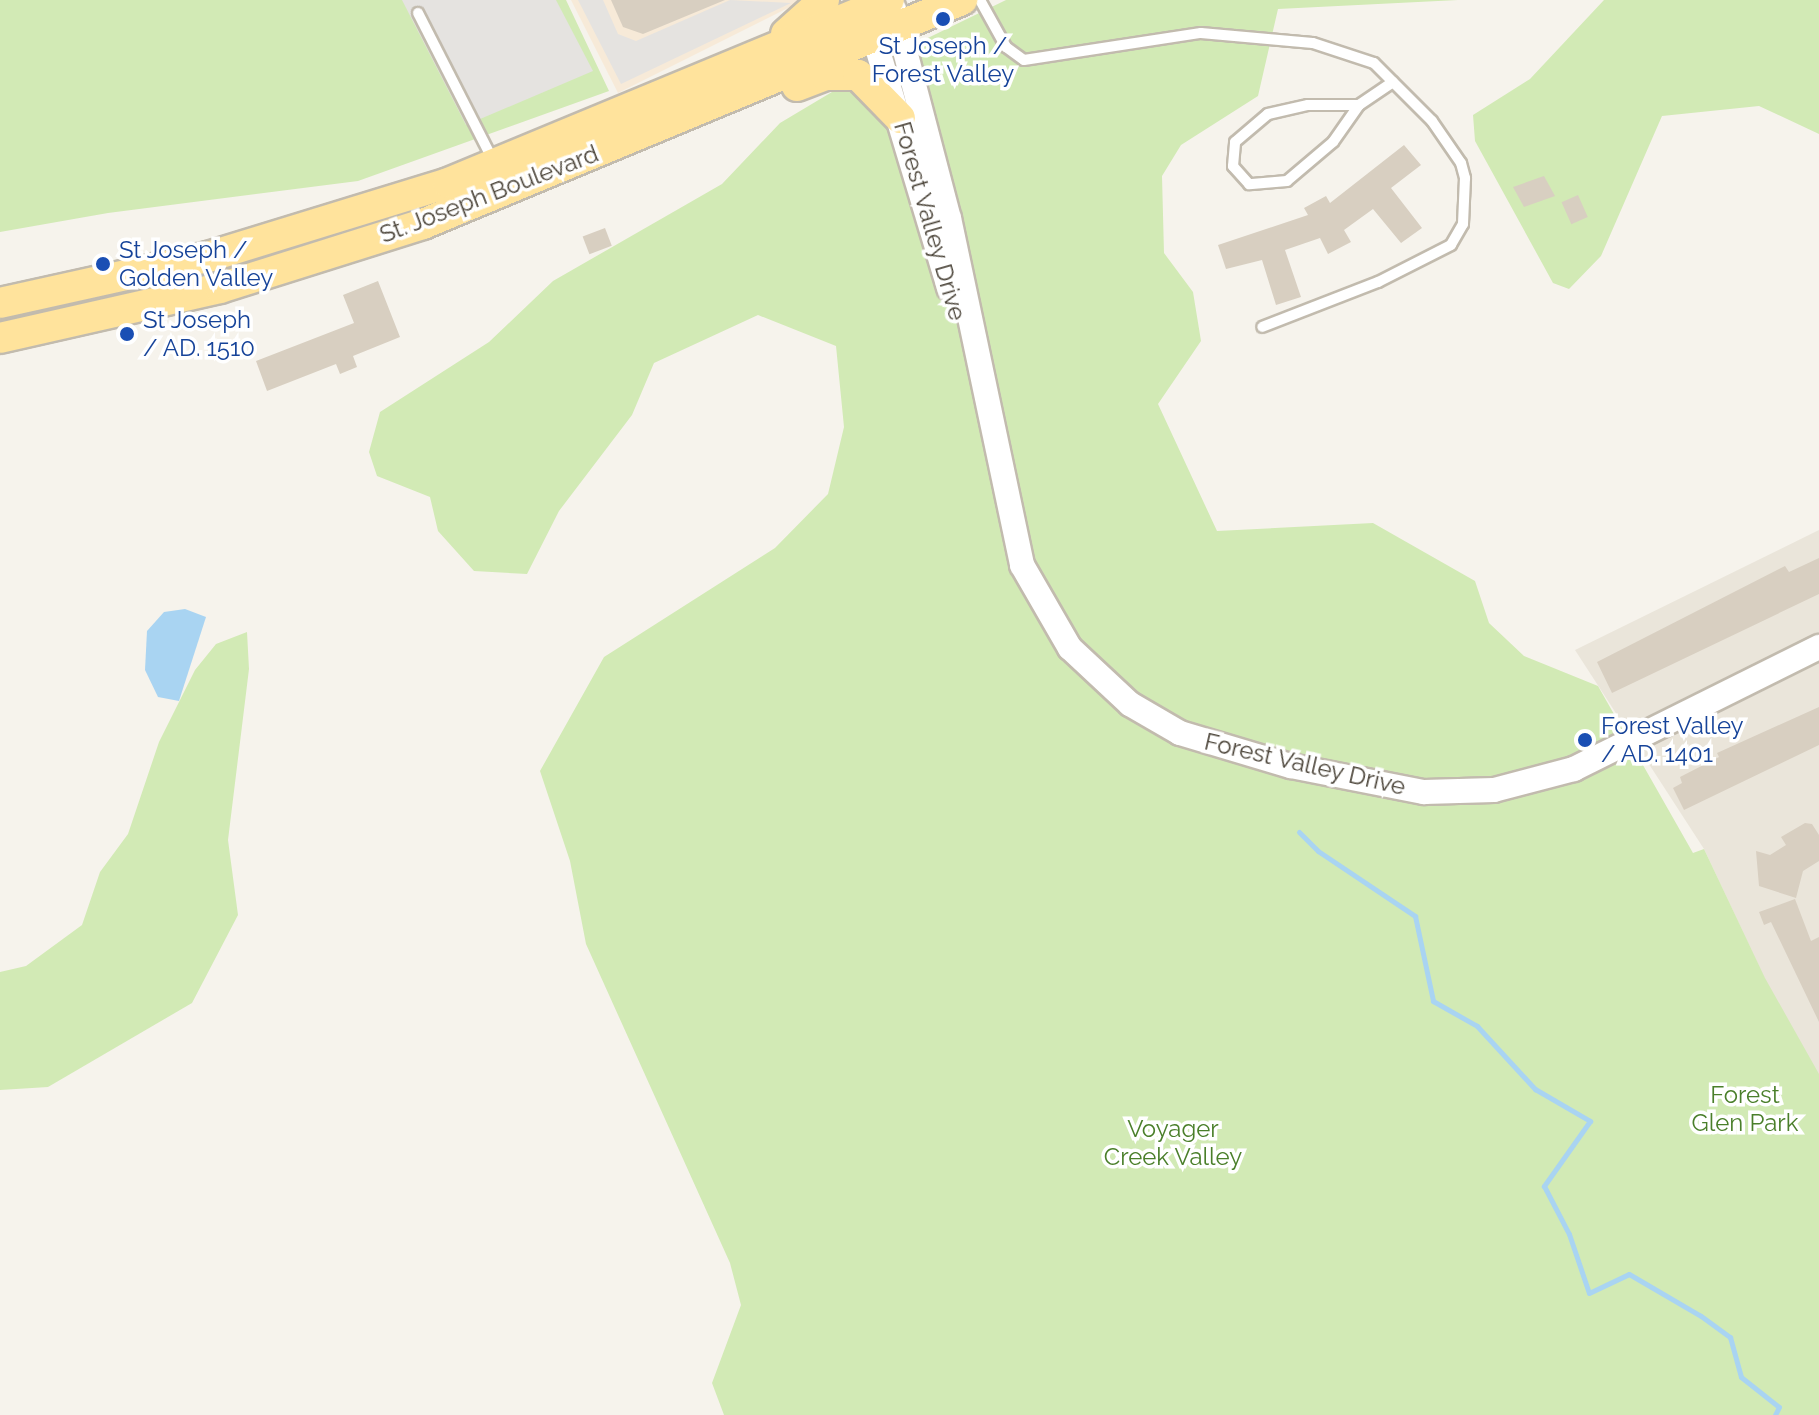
<!DOCTYPE html>
<style>
body{margin:0}
#map{position:relative;width:1819px;height:1415px;overflow:hidden;background:#f6f3ec;font-family:Raleway,sans-serif}
div>[style]{position:absolute}
[style*='--x']{left:calc(var(--x)*1px);top:calc(var(--y)*1px);width:calc(var(--w)*1px);rotate:calc(var(--a)*1deg)}
.residential>*{inset:0;background:#eae5da}
.commercial>*{inset:0;background:#f7ead8}
.green>*{inset:0;background:#d2eab5}
.parking>*{inset:0;background:#e5e3e0}
.water>*{inset:0;background:#a9d4f2}
.stream>*{height:5px;margin:-2.5px;padding:0 2.5px;transform-origin:2.5px;border-radius:2.5px;background:#a9d4f2}
.building>*{inset:0;background:#d8cfc1;transform-origin:0 0}
.roads{filter:drop-shadow(2px 0 #c2bbae) drop-shadow(-2px 0 #c2bbae) drop-shadow(0 2px #c2bbae) drop-shadow(0 -2px #c2bbae)}
.service>*{height:10px;margin:-5px;padding:0 5px;transform-origin:5px;border-radius:5px;background:#fff}
.tertiary>*{height:24px;margin:-12px;padding:0 12px;transform-origin:12px;border-radius:12px;background:#fff}
.primary>*{height:30px;margin:-15px;padding:0 15px;transform-origin:15px;border-radius:15px;background:#ffe39c}
.dots>*{width:22px;height:22px;translate:-50% -50%;box-sizing:border-box;border:4px solid #fff;border-radius:50%}
span{translate:-50% -50%;white-space:nowrap;text-align:center;line-height:1.15;-webkit-text-stroke:7px #fff;paint-order:stroke}
.transit-label{font-size:24px;color:#164399}
.left{translate:0 -50%;text-align:left}
.street-label{font-size:24px;color:#4b4439}
.park-label{font-size:24px;color:#4a7f2a}
</style>
<div id="map">
<div class="residential">
<div style="clip-path:polygon(1819px 530px,1819px 1094px,1704px 849px,1575px 650px)"></div>
</div>
<div class="commercial">
<div style="clip-path:polygon(571px 0,804px 0,618px 93px)"></div>
</div>
<div class="green">
<div style="clip-path:polygon(0 0,566px 0,609px 91px,358px 181px,108px 213px,0 232px)"></div>
<div style="clip-path:polygon(1006px 0,1458px 0,1278px 9px,1258px 96px,1181px 145px,1162px 176px,1164px 253px,1193px 292px,1201px 341px,1158px 404px,1217px 531px,1373px 523px,1475px 581px,1489px 623px,1524px 656px,1598px 686px,1693px 853px,1704px 849px,1765px 978px,1819px 1074px,1819px 1415px,724px 1415px,712px 1383px,741px 1305px,730px 1263px,586px 944px,570px 861px,540px 771px,604px 657px,775px 548px,828px 494px,844px 427px,836px 346px,758px 315px,654px 363px,632px 415px,559px 511px,527px 574px,474px 571px,438px 531px,430px 497px,377px 476px,369px 452px,380px 412px,489px 342px,553px 281px,722px 184px,780px 123px,899px 52px)"></div>
<div style="clip-path:polygon(1604px 0,1819px 0,1819px 134px,1759px 106px,1662px 116px,1601px 256px,1569px 289px,1553px 283px,1475px 141px,1473px 115px,1530px 79px)"></div>
<div style="clip-path:polygon(247px 632px,249px 669px,228px 840px,238px 915px,192px 1003px,48px 1087px,0 1090px,0 972px,26px 966px,82px 925px,100px 872px,128px 834px,159px 742px,195px 670px,216px 644px)"></div>
</div>
<div class="parking">
<div style="clip-path:polygon(402px 0,556px 0,593px 71px,466px 125px)"></div>
<div style="clip-path:polygon(578px 0,603px 0,618px 34px,636px 41px,730px 0,791px 3px,621px 84px)"></div>
</div>
<div class="water">
<div style="clip-path:polygon(185px 609px,206px 617px,179px 701px,158px 697px,145px 670px,147px 631px,164px 612px)"></div>
</div>
<div class="stream">
<div style="--x:1299;--y:832;--w:27;--a:45"></div>
<div style="--x:1318;--y:851;--w:117;--a:33.8"></div>
<div style="--x:1415;--y:916;--w:87;--a:78"></div>
<div style="--x:1433;--y:1001;--w:51;--a:29.6"></div>
<div style="--x:1477;--y:1026;--w:86;--a:47.4"></div>
<div style="--x:1535;--y:1089;--w:64;--a:30.2"></div>
<div style="--x:1590;--y:1121;--w:80;--a:125.3"></div>
<div style="--x:1544;--y:1186;--w:54;--a:62.5"></div>
<div style="--x:1569;--y:1234;--w:62;--a:71.3"></div>
<div style="--x:1589;--y:1293;--w:44;--a:-25.4"></div>
<div style="--x:1629;--y:1274;--w:83;--a:30.3"></div>
<div style="--x:1701;--y:1316;--w:36;--a:36"></div>
<div style="--x:1730;--y:1337;--w:41;--a:74.6"></div>
<div style="--x:1741;--y:1377;--w:48;--a:38.3"></div>
<div style="--x:1779;--y:1407;--w:9;--a:117"></div>
</div>
<div class="building">
<div style="clip-path:polygon(611px 0,725px 0,643px 34px,623px 27px)"></div>
<div style="clip-path:polygon(1404px 145px,1421px 165px,1391px 188px,1422px 228px,1401px 243px,1373px 209px,1344px 230px,1351px 242px,1328px 254px,1320px 238px,1285px 250px,1301px 297px,1276px 305px,1262px 260px,1226px 269px,1218px 245px,1308px 215px,1304px 208px,1326px 196px,1330px 203px)"></div>
<div style="clip-path:polygon(1544px 176px,1555px 196px,1524px 207px,1513px 187px)"></div>
<div style="left:1578px;top:195px;width:24px;height:18px;rotate:66deg"></div>
<div style="left:605px;top:228px;width:19px;height:24px;rotate:69deg"></div>
<div style="clip-path:polygon(378px 281px,400px 337px,353px 356px,357px 367px,340px 374px,336px 364px,267px 391px,256px 361px,354px 323px,343px 295px)"></div>
<div style="clip-path:polygon(1819px 558px,1819px 594px,1612px 693px,1597px 662px,1785px 566px,1789px 572px)"></div>
<div style="clip-path:polygon(1819px 707px,1819px 745px,1684px 810px,1673px 788px,1682px 783px,1680px 777px,1719px 757px,1717px 753px)"></div>
<div style="clip-path:polygon(1805px 823px,1812px 824px,1819px 835px,1819px 861px,1803px 871px,1796px 898px,1759px 886px,1756px 851px,1770px 855px,1786px 845px,1781px 837px)"></div>
<div style="clip-path:polygon(1795px 899px,1811px 941px,1819px 937px,1819px 1022px,1771px 922px,1764px 925px,1759px 912px)"></div>
</div>
<div class="roads">
<div class="service">
<div style="--x:980;--y:0;--w:54;--a:61"></div>
<div style="--x:1006;--y:47;--w:22;--a:36"></div>
<div style="--x:1024;--y:60;--w:179;--a:-8.7"></div>
<div style="--x:1201;--y:33;--w:112;--a:5.1"></div>
<div style="--x:1313;--y:43;--w:64;--a:18.2"></div>
<div style="--x:1374;--y:63;--w:82;--a:45"></div>
<div style="--x:1432;--y:121;--w:51;--a:55.4"></div>
<div style="--x:1461;--y:163;--w:16;--a:75"></div>
<div style="--x:1465;--y:178;--w:46;--a:92.5"></div>
<div style="--x:1463;--y:224;--w:24;--a:120"></div>
<div style="--x:1451;--y:245;--w:82;--a:153.1"></div>
<div style="--x:1378;--y:282;--w:124;--a:158.8"></div>
<div style="--x:418;--y:13;--w:167;--a:63"></div>
<div style="--x:1359;--y:105;--w:45;--a:125.1"></div>
<div style="--x:1333;--y:142;--w:60;--a:139.7"></div>
<div style="--x:1287;--y:181;--w:38;--a:175"></div>
<div style="--x:1249;--y:184;--w:24;--a:-132"></div>
<div style="--x:1233;--y:166;--w:24;--a:-85"></div>
<div style="--x:1235;--y:142;--w:43;--a:-40.3"></div>
<div style="--x:1268;--y:114;--w:41;--a:-12.7"></div>
<div style="--x:1308;--y:105;--w:51;--a:0"></div>
<div style="--x:1359;--y:105;--w:41;--a:-34.1"></div>
</div>
<div class="tertiary">
<div style="--x:894;--y:9;--w:216;--a:75.3"></div>
<div style="--x:949;--y:218;--w:355;--a:78.1"></div>
<div style="--x:1022;--y:565;--w:96;--a:60"></div>
<div style="--x:1070;--y:648;--w:82;--a:43"></div>
<div style="--x:1130;--y:704;--w:58;--a:30.1"></div>
<div style="--x:1180;--y:733;--w:116;--a:16.6"></div>
<div style="--x:1291;--y:766;--w:136;--a:11.1"></div>
<div style="--x:1424;--y:792;--w:70;--a:-1.6"></div>
<div style="--x:1494;--y:790;--w:83;--a:-14.7"></div>
<div style="--x:1574;--y:769;--w:274;--a:-26.5"></div>
<div style="--x:869;--y:21;--w:279;--a:73.3"></div>
</div>
<div class="primary">
<div style="--x:786;--y:34;--w:51;--a:-41.8"></div>
<div style="--x:797;--y:86;--w:30;--a:-21"></div>
<div style="--x:825;--y:75;--w:33;--a:0"></div>
<div style="--x:858;--y:75;--w:60;--a:45.7"></div>
<div style="--x:0;--y:303;--w:213;--a:-12.5"></div>
<div style="--x:208;--y:257;--w:251;--a:-17.1"></div>
<div style="--x:448;--y:183;--w:477;--a:-22.5"></div>
<div style="--x:0;--y:338;--w:226;--a:-12.8"></div>
<div style="--x:220;--y:288;--w:213;--a:-17.5"></div>
<div style="--x:423;--y:224;--w:584;--a:-22.57"></div>
</div>
</div>
<div class="dots">
<div style="left:943px;top:19px;background:#1a4fb4"></div>
<div style="left:103px;top:264px;background:#1a4fb4"></div>
<div style="left:127px;top:334px;background:#1a4fb4"></div>
<div style="left:1585px;top:740px;background:#1a4fb4"></div>
</div>
<div class="transit-label">
<span style="left:943px;top:60px">St Joseph /<br>Forest Valley</span>
<span class="left" style="left:119px;top:264px">St Joseph /<br>Golden Valley</span>
<span class="left" style="left:143px;top:334px">St Joseph<br>/ AD. 1510</span>
<span class="left" style="left:1601px;top:740px">Forest Valley<br>/ AD. 1401</span>
</div>
<div class="street-label">
<span style="left:489px;top:194px;rotate:-21deg">St. Joseph Boulevard</span>
<span style="left:930px;top:221px;rotate:74deg">Forest Valley Drive</span>
<span style="left:1305px;top:764px;rotate:13deg">Forest Valley Drive</span>
</div>
<div class="park-label">
<span style="left:1745px;top:1109px">Forest<br>Glen Park</span>
<span style="left:1173px;top:1143px">Voyager<br>Creek Valley</span>
</div>
</div>
